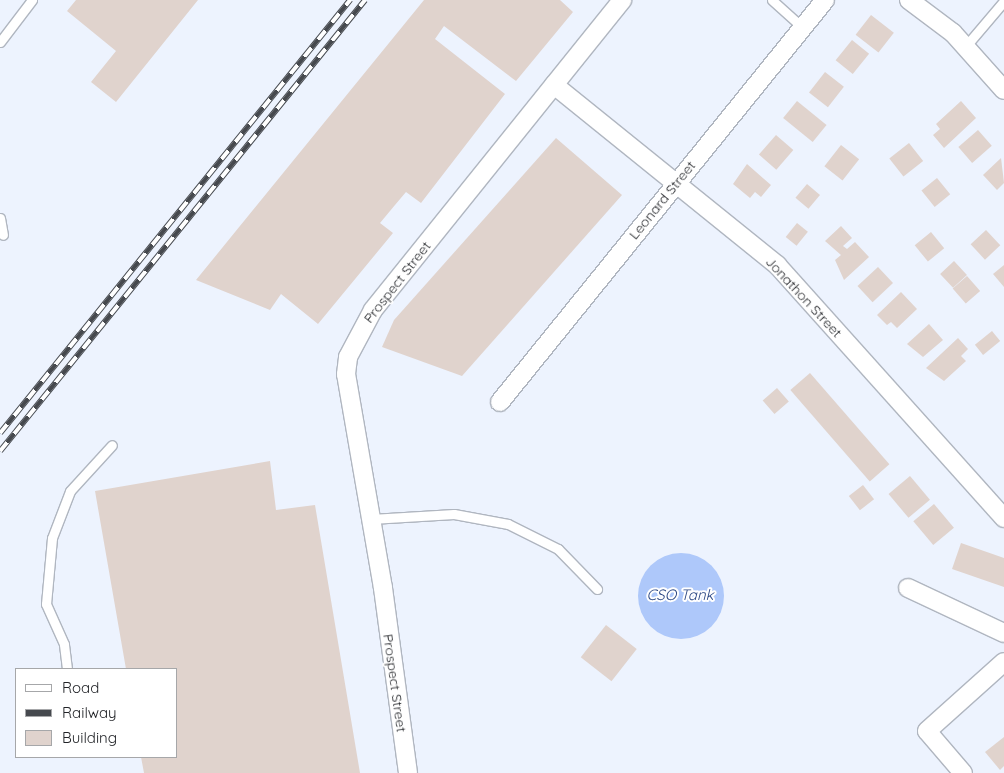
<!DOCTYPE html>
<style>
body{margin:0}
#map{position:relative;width:1004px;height:773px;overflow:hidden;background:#edf3fe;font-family:Quicksand,sans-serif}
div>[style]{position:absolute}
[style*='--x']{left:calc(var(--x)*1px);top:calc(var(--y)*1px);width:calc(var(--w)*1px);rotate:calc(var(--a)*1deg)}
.water>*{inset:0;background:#aec8fa}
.round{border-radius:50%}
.building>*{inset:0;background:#e0d3cd;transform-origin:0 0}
.roads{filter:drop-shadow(1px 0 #b0b6c0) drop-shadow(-1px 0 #b0b6c0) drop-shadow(0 1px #b0b6c0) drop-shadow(0 -1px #b0b6c0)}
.service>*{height:9px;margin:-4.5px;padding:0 4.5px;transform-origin:4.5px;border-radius:4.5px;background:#fff}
.minor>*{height:18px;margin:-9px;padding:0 9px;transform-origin:9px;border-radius:9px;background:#fff}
.rail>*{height:5.5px;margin-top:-2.75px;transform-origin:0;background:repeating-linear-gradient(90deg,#fff 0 11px,#46494e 0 22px);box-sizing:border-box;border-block:1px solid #46494e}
span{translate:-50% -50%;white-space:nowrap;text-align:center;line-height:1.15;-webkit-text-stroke:4px #fff;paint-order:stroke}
.street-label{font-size:14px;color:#212327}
.water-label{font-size:15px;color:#2d4985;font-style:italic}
.legend{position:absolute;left:15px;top:668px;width:162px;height:90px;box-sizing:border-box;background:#fff;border:1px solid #a6a7a9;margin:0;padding:6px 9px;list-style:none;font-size:15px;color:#212327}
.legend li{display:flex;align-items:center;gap:10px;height:25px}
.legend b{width:25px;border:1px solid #a6a7a9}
</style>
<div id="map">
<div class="water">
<div class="round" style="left:638px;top:553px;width:86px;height:86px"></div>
</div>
<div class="building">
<div style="clip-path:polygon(76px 0,198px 0,116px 102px,91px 82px,116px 51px,67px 11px)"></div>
<div style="clip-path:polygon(424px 0,560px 0,573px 12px,516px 81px,444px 26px,435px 39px,505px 94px,421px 203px,406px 192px,395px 205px,380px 223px,393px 233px,318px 324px,281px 294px,270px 310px,196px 280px)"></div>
<div style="left:871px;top:15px;width:29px;height:25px;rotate:38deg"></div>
<div style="left:852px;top:40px;width:22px;height:26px;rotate:39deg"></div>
<div style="left:825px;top:72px;width:24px;height:26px;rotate:38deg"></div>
<div style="left:797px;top:101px;width:38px;height:22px;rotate:39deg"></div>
<div style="clip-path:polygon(961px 101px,976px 118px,944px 148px,933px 135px,940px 129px,936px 124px)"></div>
<div style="left:978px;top:130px;width:21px;height:26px;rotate:49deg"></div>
<div style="left:776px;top:135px;width:23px;height:26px;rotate:41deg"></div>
<div style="clip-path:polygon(556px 138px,622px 195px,462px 376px,382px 347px,394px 320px)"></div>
<div style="left:909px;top:143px;width:23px;height:25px;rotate:52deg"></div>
<div style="left:841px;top:145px;width:23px;height:27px;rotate:38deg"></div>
<div style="clip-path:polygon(1001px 158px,1004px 183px,997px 190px,983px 175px)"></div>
<div style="clip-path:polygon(747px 164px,771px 185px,761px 197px,755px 192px,750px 198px,733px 184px)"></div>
<div style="left:937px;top:178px;width:21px;height:20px;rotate:51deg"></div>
<div style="left:807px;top:184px;width:17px;height:18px;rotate:40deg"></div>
<div style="left:797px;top:223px;width:14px;height:18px;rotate:39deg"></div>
<div style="clip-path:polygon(841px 226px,852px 238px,843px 246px,847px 249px,855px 242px,869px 257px,844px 280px,835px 260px,841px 255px,825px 241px)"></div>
<div style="left:986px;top:230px;width:21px;height:21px;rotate:47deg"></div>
<div style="left:931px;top:232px;width:21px;height:21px;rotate:51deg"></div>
<div style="left:954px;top:261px;width:19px;height:19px;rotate:47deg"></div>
<div style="clip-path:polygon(1004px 265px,1004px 287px,993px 274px)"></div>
<div style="left:878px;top:267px;width:22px;height:28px;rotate:47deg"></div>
<div style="left:967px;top:276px;width:20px;height:19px;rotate:49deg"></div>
<div style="clip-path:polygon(901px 292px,917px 309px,897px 328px,891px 322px,887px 325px,877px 315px)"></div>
<div style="clip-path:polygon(929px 324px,943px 340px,923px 357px,907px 344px)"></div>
<div style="left:992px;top:331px;width:13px;height:22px;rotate:51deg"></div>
<div style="clip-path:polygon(958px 338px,968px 349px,961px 356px,966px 361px,944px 381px,926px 368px)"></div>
<div style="left:810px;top:373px;width:121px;height:26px;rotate:49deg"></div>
<div style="left:777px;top:388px;width:18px;height:19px;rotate:49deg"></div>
<div style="clip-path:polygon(270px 461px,276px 510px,315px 505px,360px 773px,144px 773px,141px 757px,176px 757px,176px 669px,126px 669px,95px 491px)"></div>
<div style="left:910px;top:476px;width:31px;height:28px;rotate:50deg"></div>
<div style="left:863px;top:485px;width:18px;height:18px;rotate:52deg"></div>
<div style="left:934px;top:504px;width:31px;height:27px;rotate:50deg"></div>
<div style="clip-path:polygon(961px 543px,1004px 558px,1004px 587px,952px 569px)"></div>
<div style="left:606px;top:625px;width:39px;height:41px;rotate:38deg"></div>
<div style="clip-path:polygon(1004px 737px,1004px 766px,1000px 770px,985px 752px)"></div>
</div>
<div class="roads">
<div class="service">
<div style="--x:772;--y:0;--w:40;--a:42"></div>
<div style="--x:0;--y:42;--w:53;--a:-52.7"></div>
<div style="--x:965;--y:47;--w:60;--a:-49.7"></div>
<div style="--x:0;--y:218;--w:17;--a:80"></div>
<div style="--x:371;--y:519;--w:83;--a:-3.4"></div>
<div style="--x:454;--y:514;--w:55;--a:10.5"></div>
<div style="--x:508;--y:524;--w:56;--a:26.6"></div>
<div style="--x:558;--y:549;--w:56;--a:45.7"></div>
<div style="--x:67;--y:669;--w:25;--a:-97"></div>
<div style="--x:64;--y:644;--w:44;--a:-114.2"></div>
<div style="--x:46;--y:604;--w:66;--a:-84.8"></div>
<div style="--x:52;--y:538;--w:50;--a:-69"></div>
<div style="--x:70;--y:491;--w:62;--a:-47.6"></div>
</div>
<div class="minor">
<div style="--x:909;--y:0;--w:55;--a:36.9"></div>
<div style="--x:953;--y:33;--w:76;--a:48.2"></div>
<div style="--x:554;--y:85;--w:287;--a:38.9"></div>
<div style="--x:777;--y:265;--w:340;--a:48.1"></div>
<div style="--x:500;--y:402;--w:517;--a:-51.05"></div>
<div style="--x:908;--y:588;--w:106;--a:25.1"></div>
<div style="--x:408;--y:773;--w:187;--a:-97.7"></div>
<div style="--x:383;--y:588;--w:217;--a:-99.8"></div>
<div style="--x:346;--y:374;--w:17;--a:-83"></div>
<div style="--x:348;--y:357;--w:53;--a:-62"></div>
<div style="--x:373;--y:310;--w:398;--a:-51.2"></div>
<div style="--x:963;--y:773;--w:55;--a:-130.6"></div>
<div style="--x:927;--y:731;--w:103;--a:-41.9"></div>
</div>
</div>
<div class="rail">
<div style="--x:0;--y:433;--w:557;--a:-51.05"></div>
<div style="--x:0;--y:451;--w:580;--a:-51.02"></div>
</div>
<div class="street-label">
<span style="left:662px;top:200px;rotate:-51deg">Leonard Street</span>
<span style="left:397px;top:282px;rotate:-52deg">Prospect Street</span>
<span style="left:804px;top:297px;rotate:47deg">Jonathon Street</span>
<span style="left:395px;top:683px;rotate:82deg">Prospect Street</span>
</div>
<div class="water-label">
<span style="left:680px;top:595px">CSO Tank</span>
</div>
<ul class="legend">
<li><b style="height:6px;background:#fff"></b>Road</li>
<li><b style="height:6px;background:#46494e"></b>Railway</li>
<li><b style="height:14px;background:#e0d3cd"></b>Building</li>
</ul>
</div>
